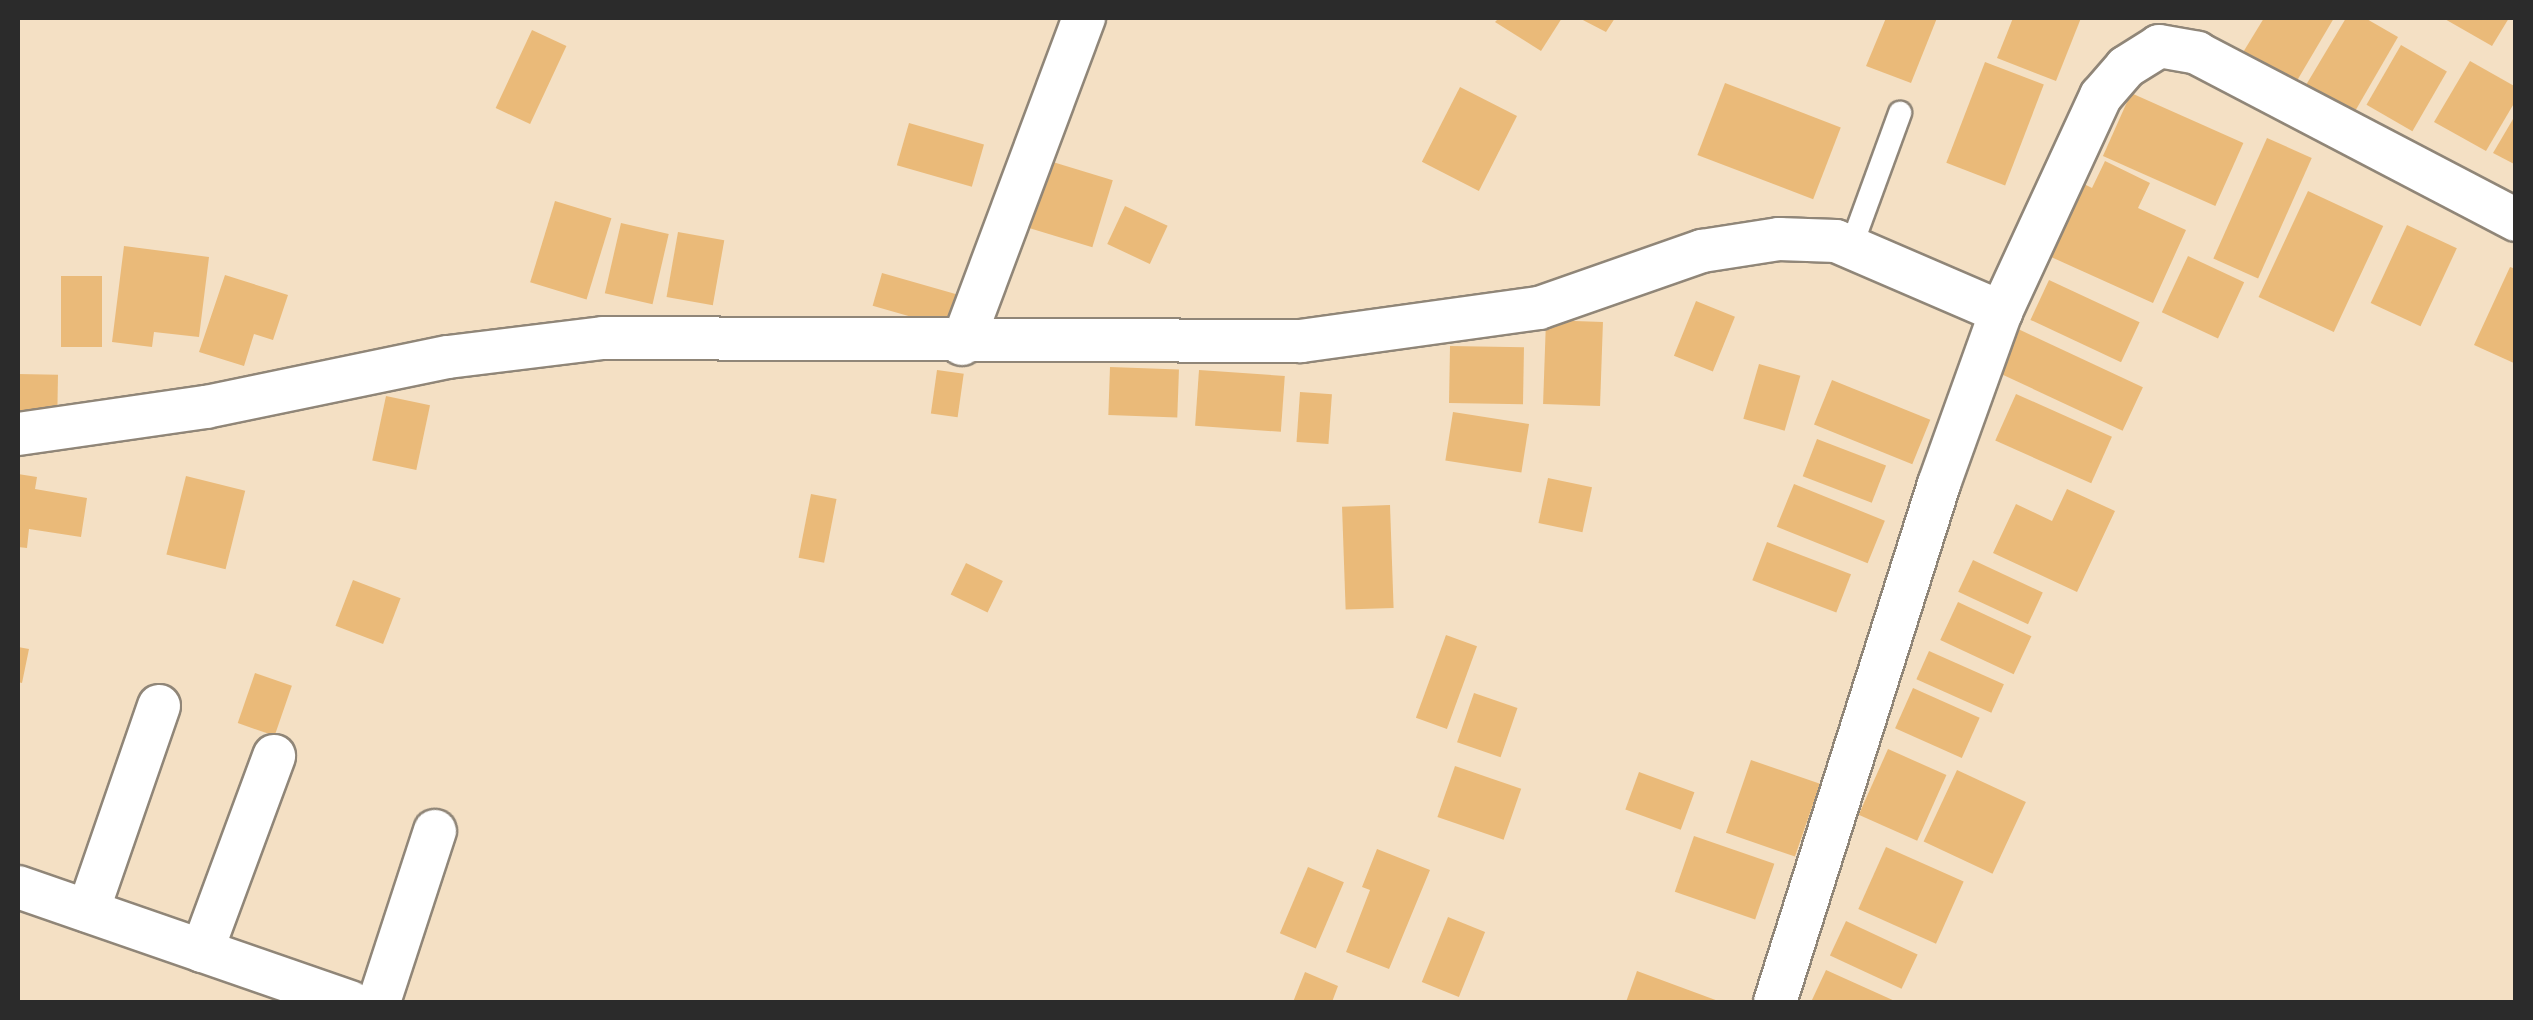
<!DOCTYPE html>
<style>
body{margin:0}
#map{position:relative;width:2533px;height:1020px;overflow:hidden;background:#f4e0c4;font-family:"Patrick Hand",sans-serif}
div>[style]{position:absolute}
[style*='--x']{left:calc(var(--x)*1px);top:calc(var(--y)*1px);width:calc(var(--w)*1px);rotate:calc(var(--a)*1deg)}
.building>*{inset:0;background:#eaba79;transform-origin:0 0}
.roads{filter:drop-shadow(2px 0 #908678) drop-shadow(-2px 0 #908678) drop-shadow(0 2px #908678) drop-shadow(0 -2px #908678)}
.lane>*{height:22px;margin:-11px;padding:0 11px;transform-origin:11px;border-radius:11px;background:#fff}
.street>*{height:42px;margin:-21px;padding:0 21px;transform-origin:21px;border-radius:21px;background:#fff}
span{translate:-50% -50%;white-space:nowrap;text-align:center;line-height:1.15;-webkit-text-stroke:8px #fbf7ec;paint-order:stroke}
.frame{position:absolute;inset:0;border:20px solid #2b2b2b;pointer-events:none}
</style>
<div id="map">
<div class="building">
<div style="clip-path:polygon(1499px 18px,1562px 18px,1541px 51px,1495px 22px)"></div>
<div style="clip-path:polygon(1579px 18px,1615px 18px,1606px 32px)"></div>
<div style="clip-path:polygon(1886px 18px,1937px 18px,1911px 83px,1866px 66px)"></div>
<div style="clip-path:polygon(2013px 18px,2081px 18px,2056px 81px,1997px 58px)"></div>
<div style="clip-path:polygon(2264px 18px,2334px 18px,2295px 84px,2242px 54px)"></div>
<div style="clip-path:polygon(2346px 18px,2365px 18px,2398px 37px,2354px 113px,2306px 85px)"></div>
<div style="clip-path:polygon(2443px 18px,2509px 18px,2492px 46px)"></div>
<div style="left:532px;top:30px;width:38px;height:86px;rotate:25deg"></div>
<div style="left:2401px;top:45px;width:53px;height:69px;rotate:30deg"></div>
<div style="clip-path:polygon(2470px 61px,2516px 87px,2516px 100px,2486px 151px,2434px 122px)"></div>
<div style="left:1985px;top:62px;width:63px;height:108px;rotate:21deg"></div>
<div style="left:1725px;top:83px;width:124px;height:77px;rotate:21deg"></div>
<div style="left:1460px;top:87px;width:64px;height:84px;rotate:27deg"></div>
<div style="left:2131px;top:93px;width:123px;height:69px;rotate:24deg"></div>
<div style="clip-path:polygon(2516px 114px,2516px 165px,2493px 153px)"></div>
<div style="left:909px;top:123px;width:78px;height:44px;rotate:16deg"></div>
<div style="left:2267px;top:138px;width:49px;height:132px;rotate:24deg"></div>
<div style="left:1043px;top:159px;width:73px;height:70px;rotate:17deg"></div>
<div style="clip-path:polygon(2105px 161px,2150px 183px,2138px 208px,2186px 230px,2153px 303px,2040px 252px,2074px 179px,2092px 188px)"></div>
<div style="left:2308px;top:191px;width:83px;height:117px;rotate:25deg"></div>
<div style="left:555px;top:201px;width:59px;height:85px;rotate:17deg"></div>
<div style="left:1125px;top:206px;width:47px;height:42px;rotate:25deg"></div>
<div style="left:621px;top:223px;width:49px;height:72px;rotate:13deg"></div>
<div style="left:2407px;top:225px;width:55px;height:86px;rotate:25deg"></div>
<div style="left:678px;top:232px;width:47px;height:66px;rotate:10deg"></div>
<div style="clip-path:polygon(124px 246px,209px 257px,199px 337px,154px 332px,152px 347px,112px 342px)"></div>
<div style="left:2188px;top:256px;width:62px;height:62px;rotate:25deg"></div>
<div style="clip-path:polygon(2510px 267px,2516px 269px,2516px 364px,2474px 345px)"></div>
<div style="left:882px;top:273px;width:81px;height:34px;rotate:16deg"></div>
<div style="clip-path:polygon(225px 275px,288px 295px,273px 340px,254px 334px,244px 366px,199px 352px)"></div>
<div style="left:61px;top:276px;width:41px;height:71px"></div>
<div style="left:2049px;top:280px;width:100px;height:44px;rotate:25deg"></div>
<div style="left:1696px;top:301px;width:42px;height:59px;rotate:22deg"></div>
<div style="left:1546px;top:320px;width:57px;height:84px;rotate:2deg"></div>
<div style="left:2016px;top:328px;width:140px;height:48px;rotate:25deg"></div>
<div style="left:1450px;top:346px;width:74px;height:57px;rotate:1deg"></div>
<div style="left:1759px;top:364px;width:43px;height:57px;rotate:16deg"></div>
<div style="left:1110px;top:367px;width:69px;height:48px;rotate:2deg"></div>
<div style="left:937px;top:370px;width:27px;height:44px;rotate:8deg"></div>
<div style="left:1199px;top:370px;width:86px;height:56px;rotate:4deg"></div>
<div style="left:18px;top:374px;width:40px;height:41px;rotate:1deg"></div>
<div style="left:1832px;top:380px;width:106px;height:48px;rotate:22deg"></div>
<div style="left:1300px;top:392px;width:32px;height:50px;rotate:4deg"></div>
<div style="left:2016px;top:394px;width:105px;height:51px;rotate:24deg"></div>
<div style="left:386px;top:396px;width:45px;height:66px;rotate:12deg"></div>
<div style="left:1453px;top:412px;width:77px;height:49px;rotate:9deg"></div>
<div style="left:1817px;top:439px;width:74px;height:40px;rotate:21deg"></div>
<div style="clip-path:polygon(18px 474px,37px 477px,35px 489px,87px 498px,81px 537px,29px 529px,27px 548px,18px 547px)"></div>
<div style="left:186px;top:476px;width:61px;height:81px;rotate:14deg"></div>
<div style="left:1548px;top:478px;width:45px;height:46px;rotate:12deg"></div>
<div style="left:1794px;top:484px;width:98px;height:46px;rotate:22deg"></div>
<div style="clip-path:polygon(2067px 489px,2115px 511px,2077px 592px,1993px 553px,2016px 504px,2052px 521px)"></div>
<div style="left:811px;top:494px;width:26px;height:65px;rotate:11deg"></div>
<div style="left:1390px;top:505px;width:103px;height:48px;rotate:88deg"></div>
<div style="left:1767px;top:542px;width:90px;height:41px;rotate:21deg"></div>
<div style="left:1973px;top:560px;width:77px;height:35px;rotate:25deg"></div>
<div style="left:966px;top:563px;width:41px;height:35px;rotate:26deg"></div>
<div style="left:353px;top:580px;width:51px;height:49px;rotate:21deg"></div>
<div style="left:1958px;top:602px;width:81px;height:42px;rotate:25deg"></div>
<div style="left:1446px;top:635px;width:33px;height:88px;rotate:20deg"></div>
<div style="clip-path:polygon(18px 647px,29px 649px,22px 683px,18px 682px)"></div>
<div style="left:1929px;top:651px;width:82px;height:31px;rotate:24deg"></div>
<div style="left:255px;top:673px;width:39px;height:53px;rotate:19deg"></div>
<div style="left:1913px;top:688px;width:73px;height:44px;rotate:24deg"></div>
<div style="left:1474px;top:693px;width:46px;height:52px;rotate:19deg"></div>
<div style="left:1888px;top:749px;width:64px;height:72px;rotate:24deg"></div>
<div style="left:1751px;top:760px;width:73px;height:77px;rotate:19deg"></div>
<div style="left:1455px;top:766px;width:70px;height:54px;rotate:19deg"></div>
<div style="left:1957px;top:770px;width:76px;height:79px;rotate:25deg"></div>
<div style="left:1639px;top:772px;width:59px;height:40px;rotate:20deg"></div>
<div style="left:1694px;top:836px;width:85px;height:59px;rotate:19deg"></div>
<div style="left:1886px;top:847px;width:85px;height:68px;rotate:24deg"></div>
<div style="clip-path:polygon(1377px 849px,1430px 870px,1389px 969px,1346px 952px,1370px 890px,1362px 887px)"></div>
<div style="left:1308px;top:867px;width:39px;height:72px;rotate:23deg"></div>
<div style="left:1448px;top:917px;width:40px;height:70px;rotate:22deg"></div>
<div style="left:1846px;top:921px;width:79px;height:38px;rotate:25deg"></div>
<div style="clip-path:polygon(1826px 970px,1897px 1002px,1811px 1002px)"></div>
<div style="clip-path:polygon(1637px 971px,1721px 1002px,1626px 1002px)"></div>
<div style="clip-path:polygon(1305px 972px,1338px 986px,1332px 1002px,1293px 1002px)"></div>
</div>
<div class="roads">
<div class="lane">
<div style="--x:1851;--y:247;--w:143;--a:-69.9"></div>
</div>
<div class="street">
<div style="--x:962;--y:344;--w:348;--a:-69.5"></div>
<div style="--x:18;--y:434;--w:190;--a:-8.2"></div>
<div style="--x:206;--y:407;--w:247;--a:-11.7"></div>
<div style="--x:448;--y:357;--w:156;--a:-7"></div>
<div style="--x:603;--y:338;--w:698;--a:0.25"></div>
<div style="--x:1301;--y:341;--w:240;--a:-7.9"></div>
<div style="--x:1539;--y:308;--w:173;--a:-19.3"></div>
<div style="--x:1702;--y:251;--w:78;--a:-8.9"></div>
<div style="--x:1779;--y:239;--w:57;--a:2"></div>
<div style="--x:1836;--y:241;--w:180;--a:23.3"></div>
<div style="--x:18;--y:887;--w:352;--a:19.1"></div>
<div style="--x:88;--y:911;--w:217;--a:-70.9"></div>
<div style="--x:202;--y:951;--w:208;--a:-69.7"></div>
<div style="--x:379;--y:1002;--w:180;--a:-71.9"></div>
<div style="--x:1775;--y:1002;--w:543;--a:-72.43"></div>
<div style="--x:1939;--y:484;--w:183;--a:-70.2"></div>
<div style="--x:2001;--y:312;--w:238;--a:-65.2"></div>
<div style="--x:2101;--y:96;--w:38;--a:-49"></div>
<div style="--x:2126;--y:67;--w:39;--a:-32"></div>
<div style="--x:2159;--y:46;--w:39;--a:10"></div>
<div style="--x:2197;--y:53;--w:360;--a:27.6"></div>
</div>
</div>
<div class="frame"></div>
</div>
